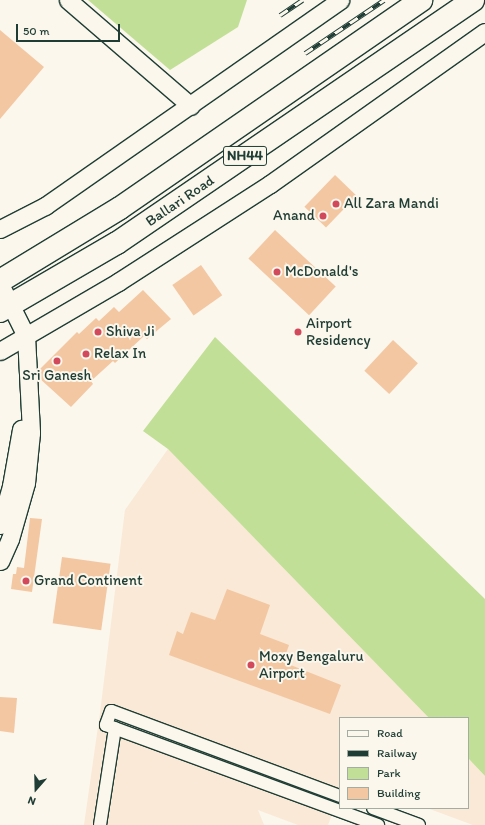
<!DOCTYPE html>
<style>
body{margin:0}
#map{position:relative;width:485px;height:825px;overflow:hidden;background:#fbf7ec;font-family:Itim,sans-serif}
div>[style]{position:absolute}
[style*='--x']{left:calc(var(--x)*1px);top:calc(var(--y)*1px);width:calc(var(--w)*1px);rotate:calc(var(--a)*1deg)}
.built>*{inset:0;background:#f9e9d6}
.green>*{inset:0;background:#c2df97}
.building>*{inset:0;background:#f3c7a2;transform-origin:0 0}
.roads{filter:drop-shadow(1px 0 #1f3d34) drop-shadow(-1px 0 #1f3d34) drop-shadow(0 1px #1f3d34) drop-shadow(0 -1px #1f3d34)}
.street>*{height:12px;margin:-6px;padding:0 6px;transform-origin:6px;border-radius:6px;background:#fbf7ec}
.secondary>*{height:17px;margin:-8.5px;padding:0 8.5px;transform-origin:8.5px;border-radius:8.5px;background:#fbf7ec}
.highway>*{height:22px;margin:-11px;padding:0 11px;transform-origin:11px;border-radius:11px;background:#fbf7ec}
.rail>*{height:4.5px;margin-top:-2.25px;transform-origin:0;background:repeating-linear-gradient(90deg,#fbf7ec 0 9px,#1f3d34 0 18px);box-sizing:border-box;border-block:1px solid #1f3d34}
.dots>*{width:11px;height:11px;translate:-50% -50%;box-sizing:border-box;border:2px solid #fbf7ec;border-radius:50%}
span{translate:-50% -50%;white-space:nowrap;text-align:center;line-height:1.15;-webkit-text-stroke:4px #fbf7ec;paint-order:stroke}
.shield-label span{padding:1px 3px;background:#fbf7ec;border:1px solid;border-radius:3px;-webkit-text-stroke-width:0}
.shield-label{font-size:14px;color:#1f3d34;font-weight:700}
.street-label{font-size:15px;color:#1f3d34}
.poi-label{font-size:15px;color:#1f3d34}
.left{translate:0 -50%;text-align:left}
.right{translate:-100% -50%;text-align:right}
.legend{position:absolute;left:339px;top:717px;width:130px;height:92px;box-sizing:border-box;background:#fbf7ec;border:1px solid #a3ada2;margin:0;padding:5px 7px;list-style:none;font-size:12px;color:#1f3d34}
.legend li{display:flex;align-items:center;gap:8px;height:20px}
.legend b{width:20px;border:1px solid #a3ada2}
.north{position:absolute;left:16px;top:769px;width:40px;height:40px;-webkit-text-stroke:3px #fbf7ec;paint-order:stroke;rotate:200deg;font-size:11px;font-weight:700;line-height:16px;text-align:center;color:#1f3d34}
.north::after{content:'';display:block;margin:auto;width:14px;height:18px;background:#1f3d34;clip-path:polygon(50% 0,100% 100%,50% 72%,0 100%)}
.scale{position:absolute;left:16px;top:24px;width:104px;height:18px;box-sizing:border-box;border:2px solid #1f3d34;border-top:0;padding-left:5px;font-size:12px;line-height:14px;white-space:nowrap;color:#1f3d34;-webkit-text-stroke:3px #fbf7ec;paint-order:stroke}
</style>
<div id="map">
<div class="built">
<div style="clip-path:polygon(168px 449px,429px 718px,340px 718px,340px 793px,328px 825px,298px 825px,258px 810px,264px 825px,84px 825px,100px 713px,125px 510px)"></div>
<div style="clip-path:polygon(468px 758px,485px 776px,485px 825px,473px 825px,427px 808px,468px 808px)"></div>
</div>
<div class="green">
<div style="clip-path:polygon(88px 0,247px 0,238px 27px,170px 70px)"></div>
<div style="clip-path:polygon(215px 337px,485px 599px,485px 776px,468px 758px,468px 718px,429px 718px,168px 449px,143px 431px)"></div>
</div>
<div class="building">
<div style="clip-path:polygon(0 30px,44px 67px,0 119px)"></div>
<div style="left:335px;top:175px;width:30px;height:44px;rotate:44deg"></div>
<div style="left:275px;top:230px;width:83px;height:39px;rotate:43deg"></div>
<div style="left:201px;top:265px;width:37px;height:35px;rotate:55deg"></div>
<div style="clip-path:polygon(143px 290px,171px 319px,147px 339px,144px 336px,115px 363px,113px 361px,91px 381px,93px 384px,71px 407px,38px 377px,38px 371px,77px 332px,79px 334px,96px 318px,99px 321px,114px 307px,119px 312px)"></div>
<div style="left:393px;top:340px;width:34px;height:42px;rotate:43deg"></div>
<div style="clip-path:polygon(30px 518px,42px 519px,32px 592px,11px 589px,13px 574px,16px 574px,17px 567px,24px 568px)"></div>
<div style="left:62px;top:557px;width:49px;height:67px;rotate:8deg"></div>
<div style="clip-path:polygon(227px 589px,270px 605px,260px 634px,289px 645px,283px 662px,341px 685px,330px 714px,169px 655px,177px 631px,183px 634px,191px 612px,215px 620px)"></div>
<div style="clip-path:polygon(0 697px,17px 698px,14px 733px,0 731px)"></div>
</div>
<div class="roads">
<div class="street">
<div style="--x:340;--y:796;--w:244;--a:-159.6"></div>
<div style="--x:111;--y:711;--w:15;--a:110"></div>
<div style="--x:106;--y:725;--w:290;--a:20.2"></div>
<div style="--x:373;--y:808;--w:49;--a:20.3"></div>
<div style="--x:100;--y:825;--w:98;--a:-81.2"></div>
</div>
<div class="secondary">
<div style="--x:68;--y:0;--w:162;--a:40.8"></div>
<div style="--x:0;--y:229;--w:51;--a:-27.1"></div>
<div style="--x:45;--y:206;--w:360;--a:-34.9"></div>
<div style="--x:0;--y:284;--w:58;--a:63.4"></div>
<div style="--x:26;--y:336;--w:97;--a:87"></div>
<div style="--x:31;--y:433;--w:50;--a:95.7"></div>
<div style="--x:26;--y:483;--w:58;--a:105.9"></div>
<div style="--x:10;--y:539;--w:24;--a:114"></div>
<div style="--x:0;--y:351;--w:137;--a:-30.3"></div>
<div style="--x:118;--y:282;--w:181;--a:-32.8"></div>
<div style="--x:270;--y:184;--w:263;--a:-35.3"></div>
<div style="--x:0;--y:525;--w:41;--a:-74.2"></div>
<div style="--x:11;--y:486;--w:58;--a:-80"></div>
</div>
<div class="highway">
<div style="--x:0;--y:281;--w:140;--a:-31.3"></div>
<div style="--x:120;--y:208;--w:366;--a:-34.6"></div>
<div style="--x:0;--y:311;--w:135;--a:-30.2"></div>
<div style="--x:117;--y:243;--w:431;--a:-34.3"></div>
</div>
</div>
<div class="rail">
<div style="--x:280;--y:15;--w:27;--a:-34"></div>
<div style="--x:305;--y:53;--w:95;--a:-33.9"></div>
</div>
<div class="dots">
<div style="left:336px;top:204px;background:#d1495b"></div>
<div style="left:323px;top:216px;background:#d1495b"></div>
<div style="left:277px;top:272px;background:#d1495b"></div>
<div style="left:98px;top:332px;background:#d1495b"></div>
<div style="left:298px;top:332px;background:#d1495b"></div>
<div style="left:86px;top:354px;background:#d1495b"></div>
<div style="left:57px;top:361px;background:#d1495b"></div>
<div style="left:26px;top:581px;background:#d1495b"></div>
<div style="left:251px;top:665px;background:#d1495b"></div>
</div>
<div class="shield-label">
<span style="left:245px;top:156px">NH44</span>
</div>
<div class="street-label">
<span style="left:180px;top:201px;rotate:-34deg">Ballari Road</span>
</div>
<div class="poi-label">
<span class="left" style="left:344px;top:204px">All Zara Mandi</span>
<span class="right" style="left:315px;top:216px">Anand</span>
<span class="left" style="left:285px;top:272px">McDonald's</span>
<span class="left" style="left:306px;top:332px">Airport<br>Residency</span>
<span class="left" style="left:106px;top:332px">Shiva Ji</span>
<span class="left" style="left:94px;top:354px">Relax In</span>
<span style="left:57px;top:376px">Sri Ganesh</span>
<span class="left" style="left:34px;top:581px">Grand Continent</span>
<span class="left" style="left:259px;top:665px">Moxy Bengaluru<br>Airport</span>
</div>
<ul class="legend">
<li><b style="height:5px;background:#fbf7ec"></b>Road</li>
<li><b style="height:5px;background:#1f3d34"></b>Railway</li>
<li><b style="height:11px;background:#c2df97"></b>Park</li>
<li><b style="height:11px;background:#f3c7a2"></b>Building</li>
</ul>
<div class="north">N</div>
<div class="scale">50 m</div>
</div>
